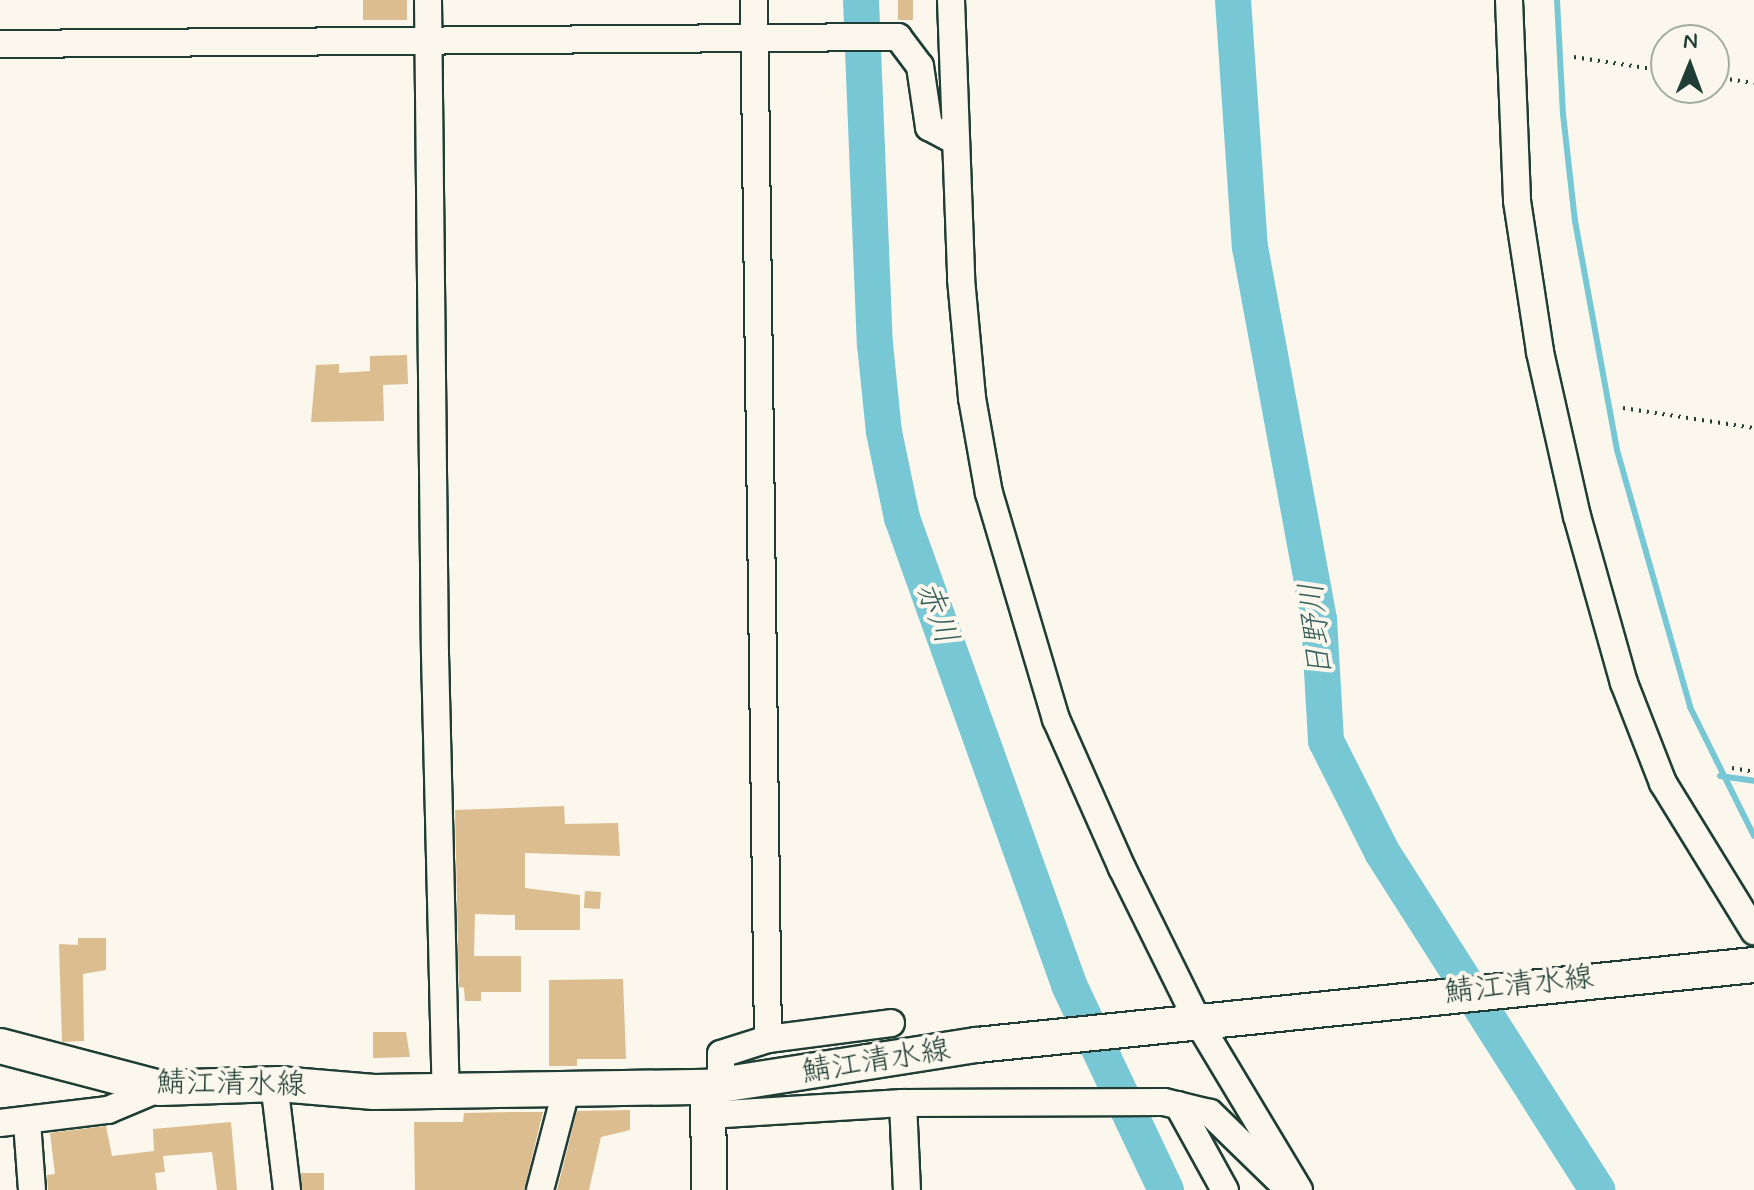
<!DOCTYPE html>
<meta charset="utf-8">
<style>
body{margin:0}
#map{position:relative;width:1754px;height:1190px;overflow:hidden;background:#fbf7ec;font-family:Mynerve,"Klee One",sans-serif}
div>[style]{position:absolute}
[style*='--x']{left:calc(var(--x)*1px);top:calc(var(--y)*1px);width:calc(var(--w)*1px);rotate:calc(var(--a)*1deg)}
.stream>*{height:6px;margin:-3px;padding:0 3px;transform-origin:3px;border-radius:3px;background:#78c7d4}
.river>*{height:36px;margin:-18px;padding:0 18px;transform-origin:18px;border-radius:18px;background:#78c7d4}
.building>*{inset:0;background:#dcbd8f;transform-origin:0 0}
.path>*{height:4px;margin-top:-2px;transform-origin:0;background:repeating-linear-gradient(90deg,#1f3d34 0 2px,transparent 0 8px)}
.roads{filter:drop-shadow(2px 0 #1f3d34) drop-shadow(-2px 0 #1f3d34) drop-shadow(0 2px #1f3d34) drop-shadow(0 -2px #1f3d34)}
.minor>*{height:26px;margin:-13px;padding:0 13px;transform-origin:13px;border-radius:13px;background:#fbf7ec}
.major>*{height:34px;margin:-17px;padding:0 17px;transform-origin:17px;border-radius:17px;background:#fbf7ec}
span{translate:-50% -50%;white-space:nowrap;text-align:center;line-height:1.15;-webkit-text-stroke:8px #fbf7ec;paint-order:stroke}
.street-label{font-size:30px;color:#1f3d34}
.water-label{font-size:32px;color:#35605c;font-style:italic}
.north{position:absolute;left:1650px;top:24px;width:80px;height:80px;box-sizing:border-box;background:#fbf7ec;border:2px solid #a3ada2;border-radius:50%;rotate:1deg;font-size:22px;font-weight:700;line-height:32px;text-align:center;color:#1f3d34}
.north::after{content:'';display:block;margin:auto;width:28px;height:36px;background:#1f3d34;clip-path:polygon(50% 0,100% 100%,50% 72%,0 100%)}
</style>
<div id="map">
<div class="stream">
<div style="--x:1557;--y:0;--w:114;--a:87"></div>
<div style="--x:1563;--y:114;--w:108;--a:83.6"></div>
<div style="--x:1575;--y:221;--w:233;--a:79.6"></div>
<div style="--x:1617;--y:450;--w:267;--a:74.1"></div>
<div style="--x:1690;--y:707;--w:144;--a:63.6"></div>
<div style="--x:1720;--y:776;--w:34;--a:8"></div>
</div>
<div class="river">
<div style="--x:861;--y:0;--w:344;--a:87.7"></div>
<div style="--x:875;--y:344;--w:88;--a:84.2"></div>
<div style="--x:884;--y:432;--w:88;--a:78.2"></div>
<div style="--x:902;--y:518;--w:496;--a:70.3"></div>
<div style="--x:1069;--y:985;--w:227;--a:64.7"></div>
<div style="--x:1233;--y:0;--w:248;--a:86.1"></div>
<div style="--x:1250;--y:247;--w:378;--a:79.5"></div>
<div style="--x:1319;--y:619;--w:122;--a:86.7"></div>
<div style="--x:1326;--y:741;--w:124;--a:63.2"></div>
<div style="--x:1382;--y:852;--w:401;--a:57.5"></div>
</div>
<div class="building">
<div style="left:363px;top:0;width:44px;height:20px"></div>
<div style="left:898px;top:0;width:15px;height:20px"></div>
<div style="clip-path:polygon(407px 355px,408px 384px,383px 385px,384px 421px,311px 422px,316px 365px,339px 364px,339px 373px,370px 371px,370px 356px)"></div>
<div style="clip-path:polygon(564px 806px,565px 824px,618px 823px,620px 856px,525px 853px,525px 888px,580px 895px,580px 930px,515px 930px,515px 915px,475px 914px,474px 956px,521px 956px,521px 992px,481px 992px,481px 1001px,465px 1001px,464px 988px,459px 987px,455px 810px)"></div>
<div style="left:585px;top:891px;width:16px;height:17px;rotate:4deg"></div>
<div style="clip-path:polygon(78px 938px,106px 938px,106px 970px,83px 974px,84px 1041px,62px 1042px,59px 944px,78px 945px)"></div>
<div style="clip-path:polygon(623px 979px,626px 1059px,577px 1059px,577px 1066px,549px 1066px,549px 980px)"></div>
<div style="clip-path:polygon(373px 1032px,406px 1032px,410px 1057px,373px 1058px)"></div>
<div style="clip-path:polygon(630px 1110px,630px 1130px,601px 1137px,589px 1190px,557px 1190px,577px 1111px)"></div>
<div style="clip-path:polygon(512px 1112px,543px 1112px,524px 1190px,415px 1190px,414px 1122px,463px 1122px,464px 1113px)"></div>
<div style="clip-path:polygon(231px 1122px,237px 1190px,217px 1190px,212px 1152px,163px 1156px,165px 1172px,155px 1173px,157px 1190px,48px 1190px,47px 1175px,55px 1174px,50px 1133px,106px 1126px,112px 1156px,154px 1151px,153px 1129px)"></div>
<div style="left:301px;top:1173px;width:23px;height:17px"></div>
</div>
<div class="path">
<div style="--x:1574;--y:57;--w:93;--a:8.7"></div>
<div style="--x:1714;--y:77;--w:40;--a:8.5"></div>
<div style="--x:1623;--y:408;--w:133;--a:8.7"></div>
<div style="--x:1732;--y:768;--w:22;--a:10"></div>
</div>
<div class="roads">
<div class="minor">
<div style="--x:428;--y:0;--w:654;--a:89.39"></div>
<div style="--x:435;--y:654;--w:436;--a:88.6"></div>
<div style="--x:754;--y:0;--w:1039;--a:89.23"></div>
<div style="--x:951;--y:0;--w:279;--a:87.9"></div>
<div style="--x:961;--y:279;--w:120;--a:84.7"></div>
<div style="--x:972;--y:398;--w:97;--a:79.9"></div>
<div style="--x:989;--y:493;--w:236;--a:73.5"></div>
<div style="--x:1056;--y:719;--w:163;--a:66.1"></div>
<div style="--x:1122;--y:868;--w:172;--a:63.7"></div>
<div style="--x:1198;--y:1022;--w:196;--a:59"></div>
<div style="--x:1509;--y:0;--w:201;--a:87.7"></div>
<div style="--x:1517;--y:201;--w:153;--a:81.3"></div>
<div style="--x:1540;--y:352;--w:168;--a:77.3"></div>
<div style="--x:1577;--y:516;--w:173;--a:74.3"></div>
<div style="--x:1624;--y:683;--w:107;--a:68.7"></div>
<div style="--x:1663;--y:783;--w:174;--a:58.4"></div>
<div style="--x:0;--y:44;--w:898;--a:-0.45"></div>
<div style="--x:898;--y:37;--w:36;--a:53"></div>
<div style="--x:920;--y:66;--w:62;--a:81.6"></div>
<div style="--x:929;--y:127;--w:30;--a:28"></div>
<div style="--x:279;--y:1084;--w:15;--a:101"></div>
<div style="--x:276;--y:1099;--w:92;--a:83.1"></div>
<div style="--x:721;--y:1085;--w:31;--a:-90"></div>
<div style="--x:721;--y:1054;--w:49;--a:-17.7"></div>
<div style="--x:768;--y:1039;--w:124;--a:-7.4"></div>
<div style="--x:903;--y:1103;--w:87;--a:87.4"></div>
<div style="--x:1178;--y:1105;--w:97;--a:61.1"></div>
<div style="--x:708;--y:1115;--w:195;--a:-3.5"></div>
<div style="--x:903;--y:1103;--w:261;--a:-0.2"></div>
<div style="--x:1164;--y:1102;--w:47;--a:13.4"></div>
<div style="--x:1210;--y:1113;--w:107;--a:44.2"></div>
<div style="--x:27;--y:1122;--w:68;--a:85.8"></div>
<div style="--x:0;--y:1123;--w:109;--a:-6.9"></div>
<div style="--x:108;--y:1110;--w:56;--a:-22.9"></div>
<div style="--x:540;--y:1190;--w:106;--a:-75.3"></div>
</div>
<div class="major">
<div style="--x:0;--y:1046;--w:165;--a:14.7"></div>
<div style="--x:160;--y:1088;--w:119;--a:-1.9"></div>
<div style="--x:279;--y:1084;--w:95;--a:4.8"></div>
<div style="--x:374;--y:1092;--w:334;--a:-0.9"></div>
<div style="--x:708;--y:1087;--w:272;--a:-8.9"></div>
<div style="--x:977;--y:1045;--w:781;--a:-5.88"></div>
<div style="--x:708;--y:1087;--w:103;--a:89.4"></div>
</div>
</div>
<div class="street-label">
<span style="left:1519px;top:986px;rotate:-6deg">鯖江清水線</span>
<span style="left:876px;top:1062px;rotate:-9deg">鯖江清水線</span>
<span style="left:231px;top:1085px;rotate:1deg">鯖江清水線</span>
</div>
<div class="water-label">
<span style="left:936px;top:613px;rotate:70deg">赤川</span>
<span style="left:1317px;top:630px;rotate:-96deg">日野川</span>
</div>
<div class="north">N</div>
</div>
